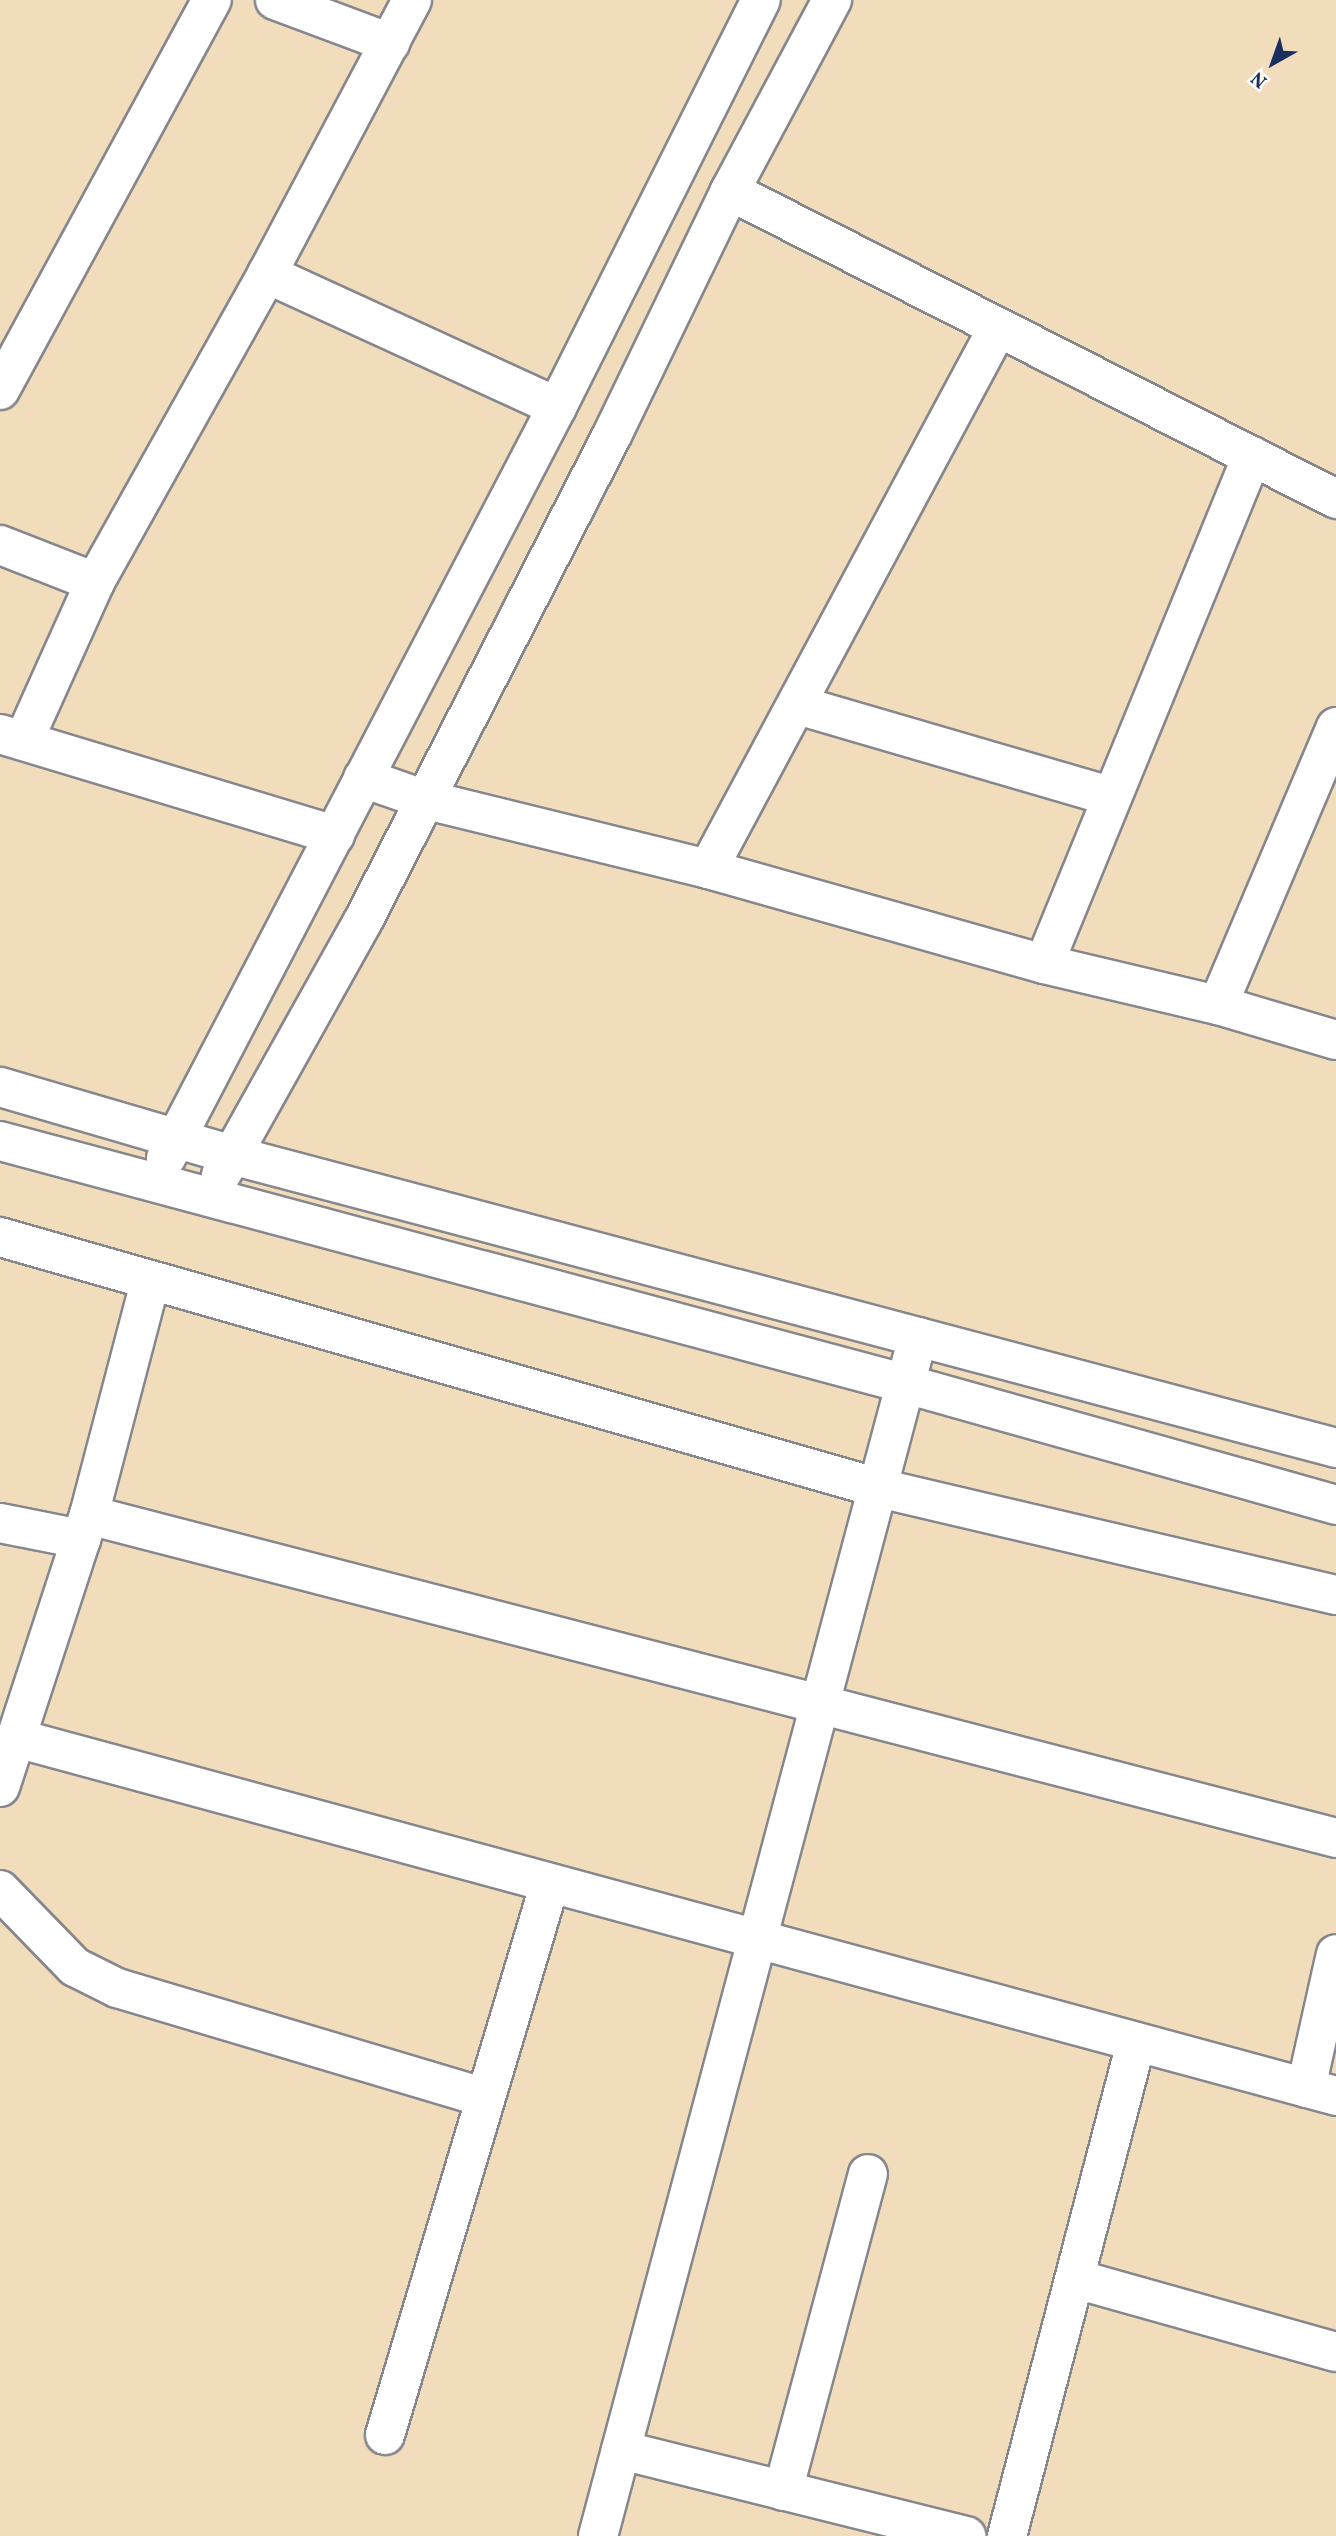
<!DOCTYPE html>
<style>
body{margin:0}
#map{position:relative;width:1336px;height:2536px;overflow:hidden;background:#f1ddbc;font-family:Vollkorn,serif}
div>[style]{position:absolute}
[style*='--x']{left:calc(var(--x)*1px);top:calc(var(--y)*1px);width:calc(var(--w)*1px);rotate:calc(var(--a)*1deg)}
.roads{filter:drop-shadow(2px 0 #86868d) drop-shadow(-2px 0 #86868d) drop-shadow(0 2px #86868d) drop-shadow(0 -2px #86868d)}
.minor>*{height:38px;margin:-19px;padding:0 19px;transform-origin:19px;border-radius:19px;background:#fff}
.tertiary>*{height:38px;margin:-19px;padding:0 19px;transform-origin:19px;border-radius:19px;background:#fff}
span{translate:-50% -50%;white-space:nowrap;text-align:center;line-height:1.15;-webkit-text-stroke:7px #fdfcf7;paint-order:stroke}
.north{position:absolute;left:1238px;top:28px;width:70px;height:70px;-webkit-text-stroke:5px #fdfcf7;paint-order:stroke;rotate:220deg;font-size:19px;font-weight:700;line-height:28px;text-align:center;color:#1b2f5e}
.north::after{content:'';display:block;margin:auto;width:24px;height:32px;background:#1b2f5e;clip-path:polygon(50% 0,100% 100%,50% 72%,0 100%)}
</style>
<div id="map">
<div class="roads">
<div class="minor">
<div style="--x:275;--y:0;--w:123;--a:20.5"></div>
<div style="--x:730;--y:191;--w:680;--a:26.94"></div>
<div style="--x:267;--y:274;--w:319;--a:24.6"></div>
<div style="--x:0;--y:390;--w:444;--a:-61.5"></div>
<div style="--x:0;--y:545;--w:102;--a:21.3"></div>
<div style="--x:798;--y:705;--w:327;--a:16.3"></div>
<div style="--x:0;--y:734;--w:350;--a:16.8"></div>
<div style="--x:24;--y:740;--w:173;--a:-65.8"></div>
<div style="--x:95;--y:582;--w:353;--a:-60.8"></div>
<div style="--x:267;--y:274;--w:310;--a:-62.1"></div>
<div style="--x:363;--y:778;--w:64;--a:19.3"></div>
<div style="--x:423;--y:799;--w:293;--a:13.8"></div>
<div style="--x:708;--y:869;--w:349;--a:15.8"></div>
<div style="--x:1044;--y:964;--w:179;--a:13.3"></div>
<div style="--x:1218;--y:1005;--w:123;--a:16.5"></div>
<div style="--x:708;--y:869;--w:612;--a:-61.84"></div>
<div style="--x:1044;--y:964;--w:549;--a:-67.73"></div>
<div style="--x:1218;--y:1005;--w:302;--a:-67"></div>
<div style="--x:0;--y:1237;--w:914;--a:15.94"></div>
<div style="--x:879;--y:1488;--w:469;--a:13.2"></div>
<div style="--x:89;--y:1515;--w:1288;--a:14.52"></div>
<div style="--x:0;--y:1523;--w:83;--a:11.2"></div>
<div style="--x:16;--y:1738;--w:1368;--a:15.17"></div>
<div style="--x:0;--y:1787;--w:286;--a:-71.9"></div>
<div style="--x:89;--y:1515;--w:241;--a:-75.3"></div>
<div style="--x:0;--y:1890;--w:107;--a:45.8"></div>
<div style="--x:75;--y:1967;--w:47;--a:26.6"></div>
<div style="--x:117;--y:1988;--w:384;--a:16.6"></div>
<div style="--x:1306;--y:2088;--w:137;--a:-77.4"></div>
<div style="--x:1076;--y:2279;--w:270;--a:15.7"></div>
<div style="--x:385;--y:2435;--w:576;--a:-73.36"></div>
<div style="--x:621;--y:2450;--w:356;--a:14"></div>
<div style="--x:783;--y:2491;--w:328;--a:-75"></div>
<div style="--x:598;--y:2536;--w:1241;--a:-75.06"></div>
<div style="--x:1007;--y:2536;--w:510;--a:-75.34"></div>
</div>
<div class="tertiary">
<div style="--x:0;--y:1087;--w:242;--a:16.3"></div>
<div style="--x:232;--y:1155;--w:1142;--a:14.86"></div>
<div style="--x:0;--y:1141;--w:938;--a:15.01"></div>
<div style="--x:906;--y:1384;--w:447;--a:15.7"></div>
<div style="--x:166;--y:1158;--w:847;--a:-62.5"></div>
<div style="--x:557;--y:407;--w:455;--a:-63.4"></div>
<div style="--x:221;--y:1175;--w:291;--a:-60.8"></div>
<div style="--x:363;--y:921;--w:546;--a:-62.87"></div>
<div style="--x:612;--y:435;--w:271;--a:-64.2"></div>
<div style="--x:730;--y:191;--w:217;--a:-61.9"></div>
</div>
</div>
<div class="north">N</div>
</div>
